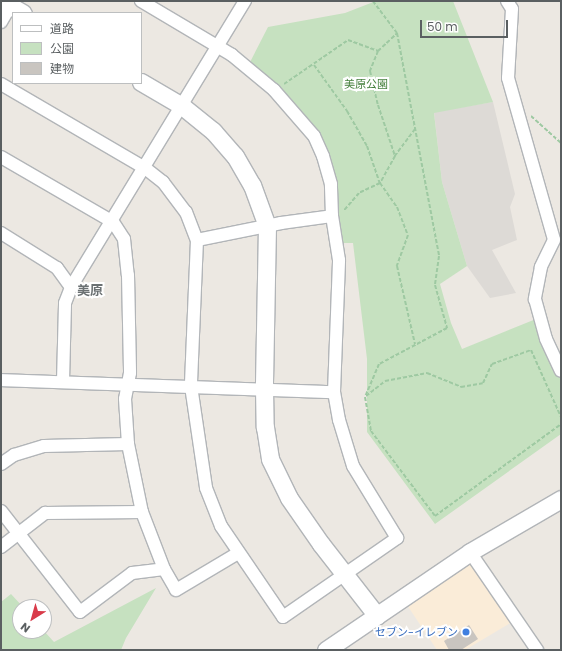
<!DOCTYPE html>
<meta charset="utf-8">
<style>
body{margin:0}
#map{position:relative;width:562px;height:651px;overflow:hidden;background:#ece8e2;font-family:Poppins,"Noto Sans JP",sans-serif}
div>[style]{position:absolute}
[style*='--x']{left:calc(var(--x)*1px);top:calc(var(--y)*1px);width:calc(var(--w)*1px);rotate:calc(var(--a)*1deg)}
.commercial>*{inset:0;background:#faecd8}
.industrial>*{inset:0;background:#dddad6}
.green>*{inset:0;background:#c6e1c0}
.building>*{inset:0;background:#c9c5c0}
.path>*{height:2px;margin-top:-1px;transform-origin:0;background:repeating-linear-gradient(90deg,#9ec9a2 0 4px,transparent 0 6px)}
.roads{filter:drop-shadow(1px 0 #b2b5b8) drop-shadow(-1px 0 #b2b5b8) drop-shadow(0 1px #b2b5b8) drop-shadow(0 -1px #b2b5b8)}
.street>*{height:12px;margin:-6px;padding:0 6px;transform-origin:6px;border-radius:6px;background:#fff}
.secondary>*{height:17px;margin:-8.5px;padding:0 8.5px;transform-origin:8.5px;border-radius:8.5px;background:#fff}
.dots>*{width:11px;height:11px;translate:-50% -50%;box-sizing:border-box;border:2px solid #fff;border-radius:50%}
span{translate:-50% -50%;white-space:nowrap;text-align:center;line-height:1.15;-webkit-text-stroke:4px #fff;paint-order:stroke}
.park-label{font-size:11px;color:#447f3c}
.shop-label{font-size:11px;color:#366cbe}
.right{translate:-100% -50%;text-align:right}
.quarter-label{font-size:13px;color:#6b7173;font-weight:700}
.frame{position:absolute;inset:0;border:2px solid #5a5f61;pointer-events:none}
.legend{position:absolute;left:12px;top:12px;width:130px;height:72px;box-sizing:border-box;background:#fff;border:1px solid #bdbfc0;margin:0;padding:5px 7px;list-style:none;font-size:12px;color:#5a5f61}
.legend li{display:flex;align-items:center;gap:8px;height:20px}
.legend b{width:20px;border:1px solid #bdbfc0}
.north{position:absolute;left:12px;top:599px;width:40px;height:40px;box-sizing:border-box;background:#fff;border:1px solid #bdbfc0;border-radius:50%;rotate:217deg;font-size:11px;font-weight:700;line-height:16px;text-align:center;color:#5a5f61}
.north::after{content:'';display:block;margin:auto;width:14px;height:18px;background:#d93b4a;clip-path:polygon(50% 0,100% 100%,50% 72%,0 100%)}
.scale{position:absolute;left:420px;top:20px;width:88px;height:18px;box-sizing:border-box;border:2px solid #5a5f61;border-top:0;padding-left:5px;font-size:12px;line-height:14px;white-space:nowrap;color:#5a5f61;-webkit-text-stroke:3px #fff;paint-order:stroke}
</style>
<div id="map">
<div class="commercial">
<div style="clip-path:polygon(471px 562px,512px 622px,465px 650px,437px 650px,407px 605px)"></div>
</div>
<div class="industrial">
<div style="clip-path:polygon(493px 102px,515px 194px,510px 207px,517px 240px,492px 250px,516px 293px,490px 298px,467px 266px,442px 182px,434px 112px)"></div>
</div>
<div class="green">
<div style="clip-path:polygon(376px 1px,453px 1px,493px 102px,434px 113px,442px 182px,467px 266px,440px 284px,451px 323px,462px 349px,536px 319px,561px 371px,561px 434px,435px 524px,367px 432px,367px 359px,353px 243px,336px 243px,323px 156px,247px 68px,268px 27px,345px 13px)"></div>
<div style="clip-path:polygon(156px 588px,126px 638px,121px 650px,1px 650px,1px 602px,11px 594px,23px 607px,20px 607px,20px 631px,44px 631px,54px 642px)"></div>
</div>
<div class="building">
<div style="clip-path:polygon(469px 625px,478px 639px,461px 650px,449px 650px,444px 641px)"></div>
</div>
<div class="path">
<div style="--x:397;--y:33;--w:227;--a:79.3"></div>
<div style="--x:439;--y:256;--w:29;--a:98"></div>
<div style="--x:435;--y:285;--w:45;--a:74.4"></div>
<div style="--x:447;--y:328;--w:77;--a:152.1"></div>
<div style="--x:379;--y:364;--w:36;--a:113"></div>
<div style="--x:365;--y:397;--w:35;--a:80"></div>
<div style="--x:371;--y:431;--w:106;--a:53"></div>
<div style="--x:435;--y:516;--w:156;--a:-36.1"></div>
<div style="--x:378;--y:51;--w:22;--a:112"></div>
<div style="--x:370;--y:71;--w:35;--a:77"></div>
<div style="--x:378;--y:105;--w:54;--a:71.6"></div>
<div style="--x:314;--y:65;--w:57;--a:54.3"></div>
<div style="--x:347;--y:111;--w:40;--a:60.3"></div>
<div style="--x:367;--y:146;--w:39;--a:71"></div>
<div style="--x:380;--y:183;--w:23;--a:155"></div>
<div style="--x:359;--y:193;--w:23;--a:131"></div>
<div style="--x:284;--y:84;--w:78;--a:-34.5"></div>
<div style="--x:348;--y:40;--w:32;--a:20"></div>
<div style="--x:378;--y:51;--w:26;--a:-43"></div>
<div style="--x:397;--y:33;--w:40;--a:-127"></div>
<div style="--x:531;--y:116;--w:40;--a:42"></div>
<div style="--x:415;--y:129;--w:34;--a:127"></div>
<div style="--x:395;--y:156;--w:31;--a:119"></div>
<div style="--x:380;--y:183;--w:29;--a:55"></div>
<div style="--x:397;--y:207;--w:30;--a:69"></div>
<div style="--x:408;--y:235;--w:33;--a:110"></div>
<div style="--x:397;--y:266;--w:80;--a:77"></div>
<div style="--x:366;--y:396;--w:24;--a:-38"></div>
<div style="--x:385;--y:381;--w:43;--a:-10.8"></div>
<div style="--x:427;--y:373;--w:37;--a:22"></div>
<div style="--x:461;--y:387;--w:22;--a:-10"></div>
<div style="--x:483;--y:383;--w:21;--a:-65"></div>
<div style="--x:492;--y:364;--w:41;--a:-19.7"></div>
<div style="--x:531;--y:350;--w:73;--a:65.9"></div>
</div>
<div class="roads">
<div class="street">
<div style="--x:507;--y:1;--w:9;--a:58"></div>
<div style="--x:512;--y:9;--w:69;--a:93.3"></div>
<div style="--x:508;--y:78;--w:168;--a:74.1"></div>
<div style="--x:554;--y:240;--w:30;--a:116"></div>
<div style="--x:541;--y:267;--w:33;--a:101"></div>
<div style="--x:535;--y:299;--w:41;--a:74.6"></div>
<div style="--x:546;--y:339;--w:35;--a:65"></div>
<div style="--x:1;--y:22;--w:24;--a:-60"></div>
<div style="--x:1;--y:84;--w:167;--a:30.3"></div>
<div style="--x:145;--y:168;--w:23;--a:38"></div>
<div style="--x:163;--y:182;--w:38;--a:53"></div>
<div style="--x:186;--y:212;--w:30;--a:69"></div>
<div style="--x:197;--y:240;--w:146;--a:92.4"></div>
<div style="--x:191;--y:386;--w:103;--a:81.6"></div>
<div style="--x:206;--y:488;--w:41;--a:68.5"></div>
<div style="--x:221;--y:526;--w:110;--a:55.7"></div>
<div style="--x:283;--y:617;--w:139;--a:-34.7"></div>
<div style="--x:397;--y:538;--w:84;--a:-121.4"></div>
<div style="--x:353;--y:466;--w:48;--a:-106.9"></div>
<div style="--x:339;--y:420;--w:28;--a:-100"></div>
<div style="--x:334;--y:392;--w:132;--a:-87.8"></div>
<div style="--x:339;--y:260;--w:45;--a:-99"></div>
<div style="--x:332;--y:216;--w:32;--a:-92"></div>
<div style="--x:331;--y:184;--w:29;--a:-106"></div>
<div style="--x:323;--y:156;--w:22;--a:-114"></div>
<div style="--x:314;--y:136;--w:61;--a:-131"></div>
<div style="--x:274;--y:90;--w:55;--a:-140.2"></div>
<div style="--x:232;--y:55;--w:106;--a:-149.3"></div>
<div style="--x:1;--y:157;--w:129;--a:30.1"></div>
<div style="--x:113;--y:222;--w:20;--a:57"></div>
<div style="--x:124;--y:239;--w:36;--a:84"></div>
<div style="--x:128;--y:275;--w:98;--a:88.8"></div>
<div style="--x:130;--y:373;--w:26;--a:101"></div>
<div style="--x:125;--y:399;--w:45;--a:86.2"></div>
<div style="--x:128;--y:444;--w:69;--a:78.4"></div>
<div style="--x:142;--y:512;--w:61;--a:68.9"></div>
<div style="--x:164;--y:569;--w:24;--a:60"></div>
<div style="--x:176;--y:590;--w:72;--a:-30.8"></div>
<div style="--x:1;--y:233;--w:66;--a:32"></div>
<div style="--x:57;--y:268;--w:24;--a:54"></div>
<div style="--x:197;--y:240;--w:86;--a:-11.4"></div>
<div style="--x:281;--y:223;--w:51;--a:-7.8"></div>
<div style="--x:1;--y:380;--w:333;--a:2.1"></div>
<div style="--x:63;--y:381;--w:78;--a:-88.5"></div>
<div style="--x:65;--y:303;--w:17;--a:-69"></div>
<div style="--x:71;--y:287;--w:335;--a:-58.7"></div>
<div style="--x:1;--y:464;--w:16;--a:-35"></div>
<div style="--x:14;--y:455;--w:31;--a:-17"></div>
<div style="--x:44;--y:446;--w:84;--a:-1.4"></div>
<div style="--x:1;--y:511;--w:128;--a:52"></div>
<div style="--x:80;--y:612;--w:65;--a:-36.9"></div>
<div style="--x:132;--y:573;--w:32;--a:-7"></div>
<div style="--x:1;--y:547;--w:56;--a:-37.7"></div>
<div style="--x:45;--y:513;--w:97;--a:-0.6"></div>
<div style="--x:470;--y:552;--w:119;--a:55.6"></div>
</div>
<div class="secondary">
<div style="--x:2;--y:1;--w:24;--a:30"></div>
<div style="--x:141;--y:82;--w:48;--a:30.3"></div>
<div style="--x:182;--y:106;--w:40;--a:39"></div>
<div style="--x:213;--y:131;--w:33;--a:49"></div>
<div style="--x:235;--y:156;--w:34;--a:60"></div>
<div style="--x:252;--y:185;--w:44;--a:69.9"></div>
<div style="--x:267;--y:226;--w:162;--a:91.1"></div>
<div style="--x:264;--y:388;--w:39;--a:89"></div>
<div style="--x:265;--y:427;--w:32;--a:81"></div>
<div style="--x:270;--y:459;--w:43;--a:64"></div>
<div style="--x:289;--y:498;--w:56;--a:55.2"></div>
<div style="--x:321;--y:544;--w:91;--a:52.1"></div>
<div style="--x:326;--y:650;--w:174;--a:-34.2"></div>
<div style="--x:470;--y:552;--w:105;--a:-30.2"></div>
</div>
</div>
<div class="dots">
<div style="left:466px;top:632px;background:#3f7fe0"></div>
</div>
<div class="park-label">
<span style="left:366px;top:84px">美原公園</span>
</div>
<div class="shop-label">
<span class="right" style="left:458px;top:632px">セブン-イレブン</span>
</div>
<div class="quarter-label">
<span style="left:90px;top:291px">美原</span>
</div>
<div class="frame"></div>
<ul class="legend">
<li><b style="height:5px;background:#fff"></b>道路</li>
<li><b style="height:11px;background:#c6e1c0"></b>公園</li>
<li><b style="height:11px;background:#c9c5c0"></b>建物</li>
</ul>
<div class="north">N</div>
<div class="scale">50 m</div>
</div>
